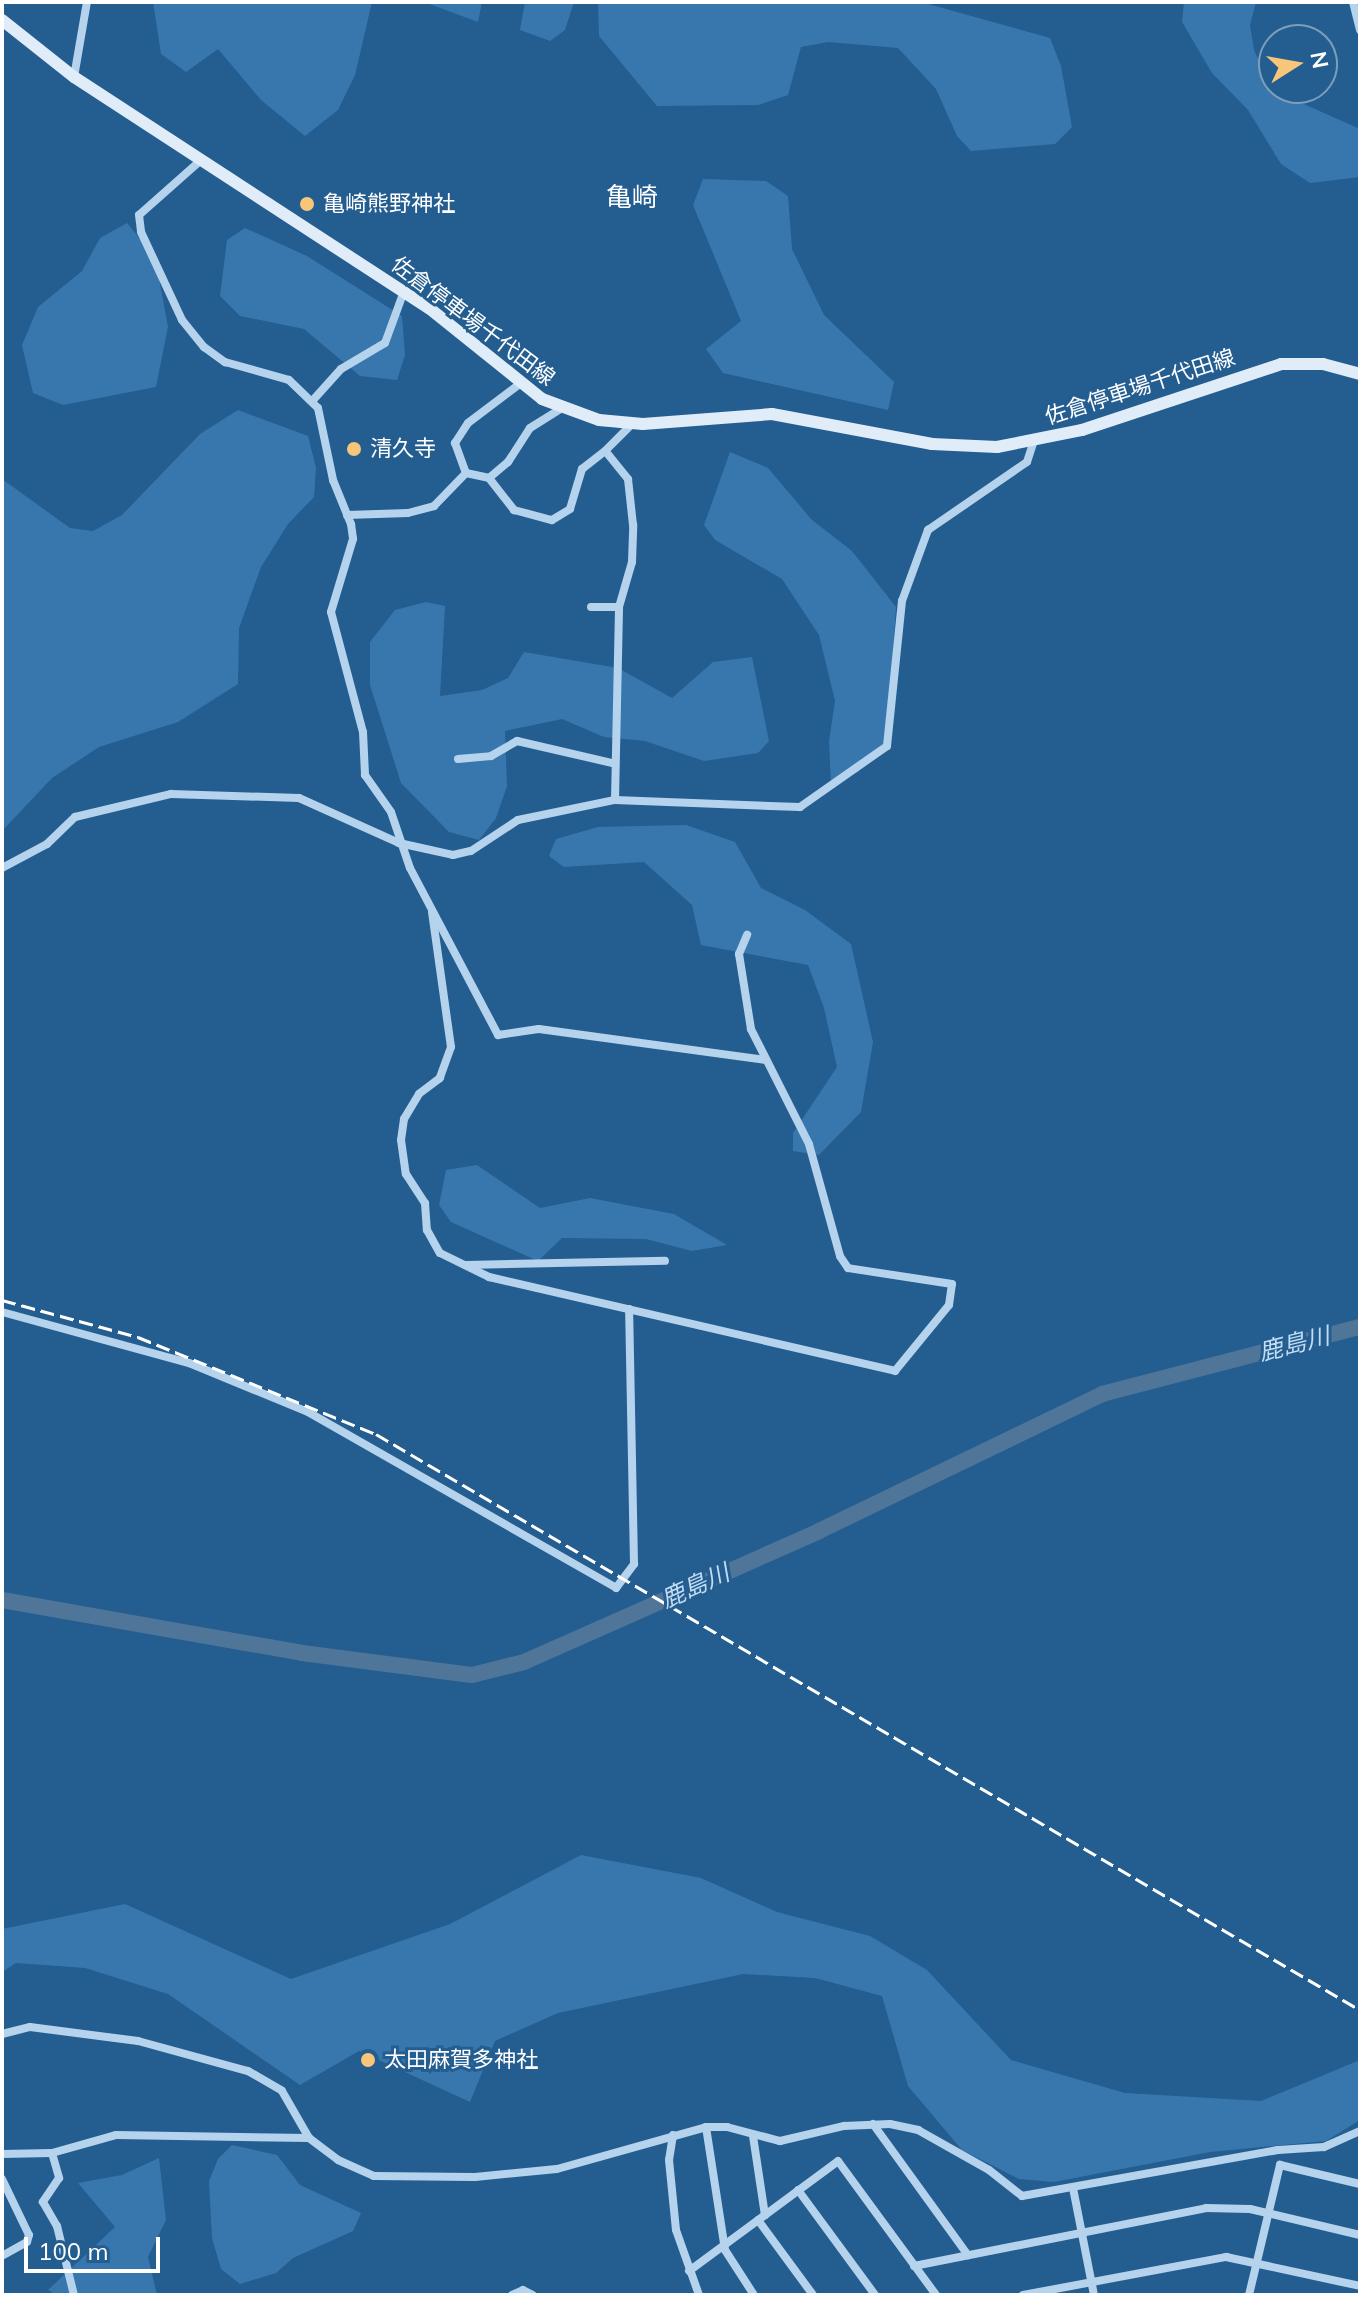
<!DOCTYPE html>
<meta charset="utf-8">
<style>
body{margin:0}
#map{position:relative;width:1362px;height:2297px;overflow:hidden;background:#245d90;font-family:Mulish,"Noto Sans JP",sans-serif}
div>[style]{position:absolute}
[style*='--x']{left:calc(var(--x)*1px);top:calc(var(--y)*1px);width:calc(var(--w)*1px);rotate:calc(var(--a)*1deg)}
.green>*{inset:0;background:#3877ad}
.river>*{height:16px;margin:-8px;padding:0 8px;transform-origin:8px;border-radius:8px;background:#4f7699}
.street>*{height:8px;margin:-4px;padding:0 4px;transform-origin:4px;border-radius:4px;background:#b5d3ec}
.secondary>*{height:12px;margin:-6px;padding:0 6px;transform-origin:6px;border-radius:6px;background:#e0edf9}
.rail>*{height:3px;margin-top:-1.5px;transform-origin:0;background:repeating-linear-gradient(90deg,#fff 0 14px,transparent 0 20px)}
.dots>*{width:22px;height:22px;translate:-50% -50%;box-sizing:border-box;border:4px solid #245d90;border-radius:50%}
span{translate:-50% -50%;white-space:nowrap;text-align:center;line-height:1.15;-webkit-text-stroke:6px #245d90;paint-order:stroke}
.poi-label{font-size:22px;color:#fff}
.left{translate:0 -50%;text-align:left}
.street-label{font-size:22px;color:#fff}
.water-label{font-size:24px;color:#c1dcf3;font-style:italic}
.quarter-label{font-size:26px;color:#fff}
.frame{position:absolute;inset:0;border:4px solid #fff;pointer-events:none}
.north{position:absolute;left:1258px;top:24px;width:80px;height:80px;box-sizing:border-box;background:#245d90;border:2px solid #7c9ebc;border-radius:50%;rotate:79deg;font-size:22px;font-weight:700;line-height:32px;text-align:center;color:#fff}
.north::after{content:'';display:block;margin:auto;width:28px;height:36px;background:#f7c678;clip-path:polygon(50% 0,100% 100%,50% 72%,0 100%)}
.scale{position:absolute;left:24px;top:2237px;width:136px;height:36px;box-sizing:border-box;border:4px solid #fff;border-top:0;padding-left:10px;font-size:24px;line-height:28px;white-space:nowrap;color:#fff;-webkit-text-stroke:6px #245d90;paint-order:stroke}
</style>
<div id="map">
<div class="green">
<div style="clip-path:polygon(153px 2px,372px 2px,355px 75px,338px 110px,305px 136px,261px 100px,218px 49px,186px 72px,161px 54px)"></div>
<div style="clip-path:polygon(424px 2px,482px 2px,478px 22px)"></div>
<div style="clip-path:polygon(525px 2px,574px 2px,565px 30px,550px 41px,520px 30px)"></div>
<div style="clip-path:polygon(598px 2px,921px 2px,1050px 38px,1061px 66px,1072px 127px,1055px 144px,971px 151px,957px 136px,936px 89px,898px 48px,828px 42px,801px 47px,788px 95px,758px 105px,657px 106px,599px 36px)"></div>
<div style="clip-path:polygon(1184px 2px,1256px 2px,1250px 25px,1254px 50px,1266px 76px,1274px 88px,1297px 101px,1360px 129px,1360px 177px,1310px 183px,1281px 164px,1248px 110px,1212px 73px,1182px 22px)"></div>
<div style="clip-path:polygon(703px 179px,766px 181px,788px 196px,792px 249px,824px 315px,894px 382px,888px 410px,723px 373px,706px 349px,741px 321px,693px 205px)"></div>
<div style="clip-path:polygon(127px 223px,155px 257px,168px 327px,156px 387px,63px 405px,33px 393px,22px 345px,38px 307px,82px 271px,100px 238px)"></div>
<div style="clip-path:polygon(245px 228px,307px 256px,402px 316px,405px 355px,397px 380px,360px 376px,304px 329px,240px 316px,220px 296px,227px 240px)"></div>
<div style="clip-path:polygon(238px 410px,308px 436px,316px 468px,314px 497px,288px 524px,261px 567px,239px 628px,238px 684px,178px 722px,99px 747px,52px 778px,2px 831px,2px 479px,70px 528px,93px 531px,122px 515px,200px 434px)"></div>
<div style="clip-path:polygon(730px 452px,768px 468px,812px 520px,852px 551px,896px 607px,887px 740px,858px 772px,831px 783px,829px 741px,835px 701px,819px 635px,782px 579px,715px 540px,704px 525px)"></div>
<div style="clip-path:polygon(426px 602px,445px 606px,440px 696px,482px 690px,508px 678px,524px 652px,618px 668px,672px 698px,713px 662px,752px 657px,769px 741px,758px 753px,704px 761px,645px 741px,604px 737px,562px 719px,505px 731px,507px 786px,496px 818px,479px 840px,449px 832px,401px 783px,370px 685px,370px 642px,395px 610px)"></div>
<div style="clip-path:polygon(686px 825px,735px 842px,761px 888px,805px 910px,851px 944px,873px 1042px,861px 1112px,819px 1155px,793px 1151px,793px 1133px,837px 1067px,824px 1008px,808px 965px,701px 945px,692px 905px,644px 862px,564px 867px,549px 856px,556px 839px,598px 827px)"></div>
<div style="clip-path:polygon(477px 1165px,540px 1208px,590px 1198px,674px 1214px,727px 1245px,692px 1251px,646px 1239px,562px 1238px,538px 1261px,451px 1222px,439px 1205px,446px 1170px)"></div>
<div style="clip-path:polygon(581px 1855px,701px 1878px,777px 1912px,870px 1936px,927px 1970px,1011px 2060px,1125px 2093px,1261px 2101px,1360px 2060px,1360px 2120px,1326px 2141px,1210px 2152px,1054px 2182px,1019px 2179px,962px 2150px,908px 2086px,882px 1996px,815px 1978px,743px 1974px,558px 2013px,495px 2041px,470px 2102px,359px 2051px,300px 2085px,168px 1994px,85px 1968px,16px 1963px,2px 1972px,2px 1929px,125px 1904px,291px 1979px,450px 1924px)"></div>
<div style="clip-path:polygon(232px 2145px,277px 2155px,300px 2185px,361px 2213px,353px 2231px,293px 2258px,276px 2273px,240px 2284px,221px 2269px,212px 2238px,209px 2181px,218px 2159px)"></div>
<div style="clip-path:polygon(159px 2158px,166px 2220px,148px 2257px,157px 2295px,56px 2295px,48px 2290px,115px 2227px,78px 2183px,122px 2175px)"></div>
</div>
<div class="river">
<div style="--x:2;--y:1600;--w:305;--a:10"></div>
<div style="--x:302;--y:1653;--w:171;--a:7.4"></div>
<div style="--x:472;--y:1675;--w:54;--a:-14"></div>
<div style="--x:524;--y:1662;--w:323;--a:-23.9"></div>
<div style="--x:819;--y:1531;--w:314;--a:-25.8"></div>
<div style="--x:1102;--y:1394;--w:267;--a:-14.6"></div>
</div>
<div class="street">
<div style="--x:1353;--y:2;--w:29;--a:76"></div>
<div style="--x:74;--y:77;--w:76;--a:-80.2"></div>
<div style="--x:200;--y:161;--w:81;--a:138.5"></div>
<div style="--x:139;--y:215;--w:17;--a:83"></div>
<div style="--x:141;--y:232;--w:97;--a:65"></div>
<div style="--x:182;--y:320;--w:35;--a:51"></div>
<div style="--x:204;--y:347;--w:26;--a:36"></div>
<div style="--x:225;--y:362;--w:66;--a:15.7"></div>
<div style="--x:289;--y:380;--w:40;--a:44"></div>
<div style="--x:318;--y:408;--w:74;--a:78.2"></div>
<div style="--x:333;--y:480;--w:48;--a:67.8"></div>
<div style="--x:351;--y:524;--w:15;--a:82"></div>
<div style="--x:353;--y:539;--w:76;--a:106.8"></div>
<div style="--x:331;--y:612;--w:124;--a:75.1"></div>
<div style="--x:363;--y:732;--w:43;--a:87.3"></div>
<div style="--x:365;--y:775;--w:45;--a:54.9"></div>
<div style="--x:391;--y:812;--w:59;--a:71.3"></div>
<div style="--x:410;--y:868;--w:189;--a:62.2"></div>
<div style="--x:498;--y:1035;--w:41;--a:-8.3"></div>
<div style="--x:539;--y:1029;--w:229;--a:7.8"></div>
<div style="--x:521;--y:383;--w:66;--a:143"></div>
<div style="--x:468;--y:423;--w:24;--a:123"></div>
<div style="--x:455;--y:443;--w:32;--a:70"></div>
<div style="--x:466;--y:473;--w:24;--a:12"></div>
<div style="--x:489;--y:478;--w:41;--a:52"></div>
<div style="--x:514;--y:510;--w:39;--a:15"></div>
<div style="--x:552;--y:520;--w:21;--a:-31"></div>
<div style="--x:570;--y:509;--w:42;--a:-73.3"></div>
<div style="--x:582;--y:469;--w:29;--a:-38"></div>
<div style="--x:314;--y:399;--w:40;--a:-48"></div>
<div style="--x:341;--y:369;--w:51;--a:-30.6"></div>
<div style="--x:385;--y:343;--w:55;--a:-69.9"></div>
<div style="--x:489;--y:478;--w:25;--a:-40"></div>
<div style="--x:508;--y:462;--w:40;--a:-57.1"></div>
<div style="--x:530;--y:428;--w:38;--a:-32"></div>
<div style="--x:347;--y:515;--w:61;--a:-1.9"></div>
<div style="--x:408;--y:513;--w:27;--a:-15"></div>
<div style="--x:434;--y:506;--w:46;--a:-45.9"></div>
<div style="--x:591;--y:607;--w:28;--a:0"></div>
<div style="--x:458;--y:759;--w:33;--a:-5"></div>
<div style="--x:491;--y:756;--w:30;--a:-30"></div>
<div style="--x:517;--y:741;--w:98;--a:13"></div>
<div style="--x:615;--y:800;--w:193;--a:-88.8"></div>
<div style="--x:619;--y:607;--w:47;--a:-73.9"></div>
<div style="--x:632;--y:562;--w:37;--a:-88"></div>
<div style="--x:633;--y:525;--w:46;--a:-96.2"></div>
<div style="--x:628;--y:479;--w:36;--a:-129"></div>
<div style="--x:605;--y:451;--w:38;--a:-45"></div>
<div style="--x:2;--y:868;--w:51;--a:-28.1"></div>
<div style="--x:47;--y:844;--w:39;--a:-44"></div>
<div style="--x:75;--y:817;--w:99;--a:-13.5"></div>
<div style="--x:171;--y:794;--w:128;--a:1.8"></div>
<div style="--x:299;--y:798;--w:110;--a:24.2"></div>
<div style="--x:399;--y:843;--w:55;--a:12.5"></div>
<div style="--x:453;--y:855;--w:18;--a:-13"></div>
<div style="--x:471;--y:851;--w:56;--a:-33.4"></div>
<div style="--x:518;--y:820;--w:99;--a:-11.7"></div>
<div style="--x:615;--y:800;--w:185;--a:2.2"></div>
<div style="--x:800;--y:807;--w:106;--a:-35"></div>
<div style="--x:887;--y:746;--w:146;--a:-84.1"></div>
<div style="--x:902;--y:601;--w:76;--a:-69.9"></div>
<div style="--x:928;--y:530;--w:120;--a:-34.5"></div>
<div style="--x:1027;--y:462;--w:20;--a:-72"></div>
<div style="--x:432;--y:912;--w:136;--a:82"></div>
<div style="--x:451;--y:1047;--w:33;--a:110"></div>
<div style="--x:440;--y:1078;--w:26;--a:143"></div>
<div style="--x:419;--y:1094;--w:29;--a:121"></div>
<div style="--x:404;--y:1119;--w:21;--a:98"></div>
<div style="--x:401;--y:1140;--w:34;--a:82"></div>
<div style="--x:406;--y:1174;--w:35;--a:57"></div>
<div style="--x:425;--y:1203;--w:27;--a:86"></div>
<div style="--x:427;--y:1230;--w:26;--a:61"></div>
<div style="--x:440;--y:1253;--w:55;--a:26.1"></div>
<div style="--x:489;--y:1277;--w:417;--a:13"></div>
<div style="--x:895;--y:1371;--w:85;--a:-50.7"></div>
<div style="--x:949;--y:1305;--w:21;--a:-82"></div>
<div style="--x:952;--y:1284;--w:105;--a:-171.3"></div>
<div style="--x:848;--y:1268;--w:14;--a:-124"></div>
<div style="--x:840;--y:1256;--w:116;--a:-105.5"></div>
<div style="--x:809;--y:1144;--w:129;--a:-116.8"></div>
<div style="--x:751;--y:1029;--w:76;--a:-99.1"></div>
<div style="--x:739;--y:954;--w:21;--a:-67"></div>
<div style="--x:466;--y:1265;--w:199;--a:-1.2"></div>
<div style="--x:2;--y:1312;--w:194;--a:15.3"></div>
<div style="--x:189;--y:1363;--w:129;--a:22.4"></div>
<div style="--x:308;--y:1412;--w:355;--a:29.7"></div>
<div style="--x:616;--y:1588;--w:30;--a:-53"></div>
<div style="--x:634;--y:1564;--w:255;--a:-91.1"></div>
<div style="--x:2;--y:2034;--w:29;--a:-14"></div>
<div style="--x:30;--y:2027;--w:109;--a:7.4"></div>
<div style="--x:138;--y:2041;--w:114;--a:15.3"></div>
<div style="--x:248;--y:2071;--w:39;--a:30"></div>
<div style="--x:282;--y:2091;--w:54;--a:60.1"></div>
<div style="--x:873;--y:2124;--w:162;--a:54.1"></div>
<div style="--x:706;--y:2127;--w:124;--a:81.2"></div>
<div style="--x:725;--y:2250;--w:54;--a:57.2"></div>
<div style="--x:673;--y:2135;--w:25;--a:99"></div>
<div style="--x:669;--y:2160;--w:70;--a:84.3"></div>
<div style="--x:676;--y:2230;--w:69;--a:70.5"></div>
<div style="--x:753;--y:2136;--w:80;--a:81.4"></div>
<div style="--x:52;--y:2153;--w:26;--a:74"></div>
<div style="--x:59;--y:2178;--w:29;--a:124"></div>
<div style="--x:43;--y:2202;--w:28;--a:60"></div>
<div style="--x:57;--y:2226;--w:71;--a:76.2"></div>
<div style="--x:2;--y:2154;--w:50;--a:-1.1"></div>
<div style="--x:52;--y:2153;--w:66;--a:-15.7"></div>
<div style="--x:116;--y:2135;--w:193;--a:0.9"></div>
<div style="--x:309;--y:2138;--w:36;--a:37"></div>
<div style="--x:338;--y:2160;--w:39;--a:24"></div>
<div style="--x:374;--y:2176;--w:101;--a:0.6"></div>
<div style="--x:475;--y:2177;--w:82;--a:-5.6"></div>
<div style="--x:557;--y:2169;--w:155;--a:-15.7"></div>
<div style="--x:706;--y:2127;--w:21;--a:0"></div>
<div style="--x:727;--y:2127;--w:55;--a:14.8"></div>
<div style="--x:780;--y:2141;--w:66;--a:-13.2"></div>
<div style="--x:844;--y:2126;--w:46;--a:-2.5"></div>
<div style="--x:890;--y:2124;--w:29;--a:12"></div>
<div style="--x:918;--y:2130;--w:81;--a:29.4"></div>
<div style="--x:989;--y:2170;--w:42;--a:38.2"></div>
<div style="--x:1022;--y:2196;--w:260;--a:-10.2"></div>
<div style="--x:1278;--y:2150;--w:46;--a:-3.7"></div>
<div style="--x:1324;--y:2147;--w:39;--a:-24"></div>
<div style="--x:2;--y:2179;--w:62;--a:64.3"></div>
<div style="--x:29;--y:2235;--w:7;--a:106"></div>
<div style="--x:27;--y:2242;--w:29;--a:151"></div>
<div style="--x:1073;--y:2188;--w:109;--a:78.9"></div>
<div style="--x:798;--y:2190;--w:130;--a:53.7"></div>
<div style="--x:758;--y:2220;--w:93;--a:53.7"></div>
<div style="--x:914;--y:2266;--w:298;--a:-11.2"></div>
<div style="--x:1206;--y:2208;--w:44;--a:1.3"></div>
<div style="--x:1250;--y:2209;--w:113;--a:13.3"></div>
<div style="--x:689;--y:2271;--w:185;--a:-36.4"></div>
<div style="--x:838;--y:2161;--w:166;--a:53.8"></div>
<div style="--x:512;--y:2295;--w:12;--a:-24"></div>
<div style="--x:523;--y:2290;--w:11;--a:27"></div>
<div style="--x:1023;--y:2295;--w:207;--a:-10.6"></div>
<div style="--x:1226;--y:2257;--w:137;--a:12.2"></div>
<div style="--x:1249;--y:2295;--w:134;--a:-76.6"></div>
<div style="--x:1280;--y:2165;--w:82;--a:13.4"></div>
</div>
<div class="secondary">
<div style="--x:2;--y:20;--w:92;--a:38.4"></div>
<div style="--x:74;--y:77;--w:424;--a:33.1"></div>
<div style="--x:429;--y:308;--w:145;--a:38.8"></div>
<div style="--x:542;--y:399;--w:61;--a:20.2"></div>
<div style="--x:599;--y:420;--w:44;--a:5.2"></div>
<div style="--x:643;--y:424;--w:129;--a:-4.4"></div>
<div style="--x:772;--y:414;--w:163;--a:10.6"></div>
<div style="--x:932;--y:444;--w:65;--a:2.6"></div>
<div style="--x:997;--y:447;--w:87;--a:-11.3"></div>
<div style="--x:1082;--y:430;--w:210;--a:-18.3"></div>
<div style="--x:1281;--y:364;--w:42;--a:0"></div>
<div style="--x:1323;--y:364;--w:38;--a:15"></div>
</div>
<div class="rail">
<div style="--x:2;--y:1300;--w:141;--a:15.2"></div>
<div style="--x:138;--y:1337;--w:257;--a:22.2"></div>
<div style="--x:376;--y:1434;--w:1140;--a:30.34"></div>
</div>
<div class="dots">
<div style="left:307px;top:204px;background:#f7c678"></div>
<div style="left:354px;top:449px;background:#f7c678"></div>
<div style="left:368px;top:2060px;background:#f7c678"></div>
</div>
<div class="poi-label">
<span class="left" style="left:323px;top:204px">亀崎熊野神社</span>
<span class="left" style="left:370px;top:449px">清久寺</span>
<span class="left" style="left:384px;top:2060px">太田麻賀多神社</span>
</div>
<div class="street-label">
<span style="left:473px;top:321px;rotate:37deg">佐倉停車場千代田線</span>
<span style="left:1140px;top:387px;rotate:-18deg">佐倉停車場千代田線</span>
</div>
<div class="water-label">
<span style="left:1294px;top:1344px;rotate:-14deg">鹿島川</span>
<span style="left:695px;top:1586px;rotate:-24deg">鹿島川</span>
</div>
<div class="quarter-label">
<span style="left:632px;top:197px">亀崎</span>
</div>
<div class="frame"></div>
<div class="north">N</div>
<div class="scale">100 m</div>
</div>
